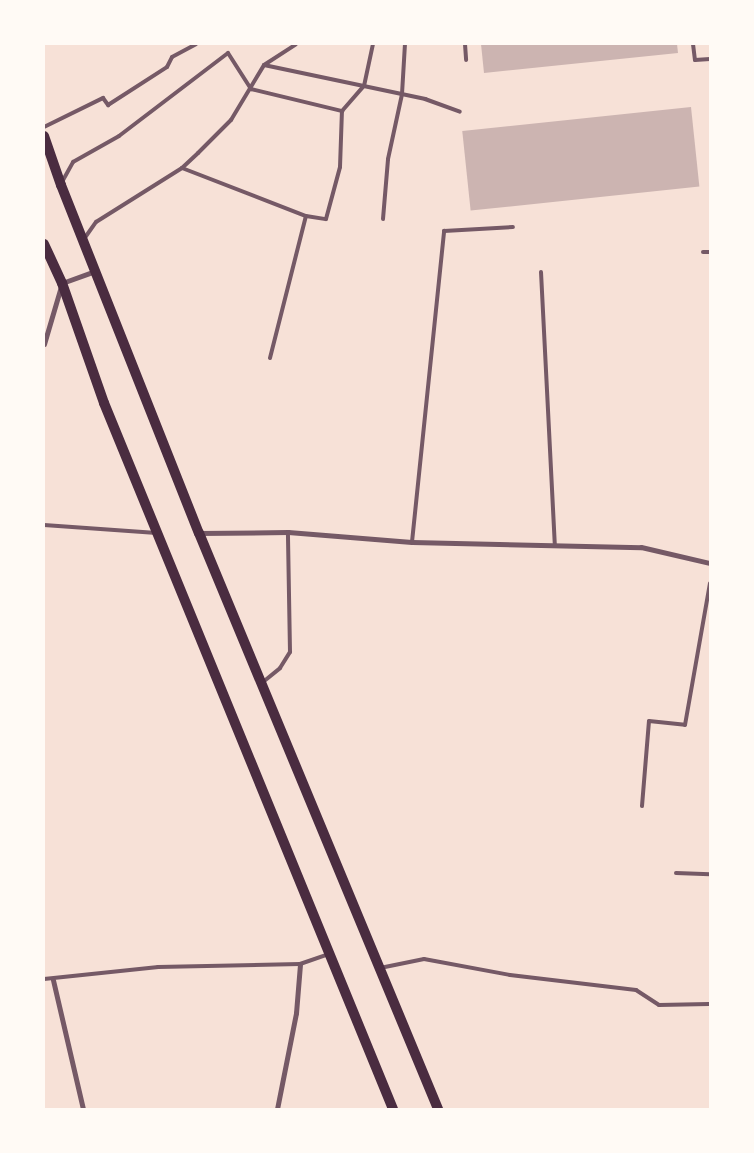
<!DOCTYPE html>
<style>
body{margin:0}
#map{position:relative;width:754px;height:1153px;overflow:hidden;background:#f7e1d7;font-family:Rubik,sans-serif}
div>[style]{position:absolute}
[style*='--x']{left:calc(var(--x)*1px);top:calc(var(--y)*1px);width:calc(var(--w)*1px);rotate:calc(var(--a)*1deg)}
.building>*{inset:0;background:#ccb4b1;transform-origin:0 0}
.service>*{height:4px;margin:-2px;padding:0 2px;transform-origin:2px;border-radius:2px;background:#755966}
.minor>*{height:5px;margin:-2.5px;padding:0 2.5px;transform-origin:2.5px;border-radius:2.5px;background:#755966}
.secondary>*{height:10px;margin:-5px;padding:0 5px;transform-origin:5px;border-radius:5px;background:#4a2c40}
span{translate:-50% -50%;white-space:nowrap;text-align:center;line-height:1.15;-webkit-text-stroke:4px #fffaf5;paint-order:stroke}
.frame{position:absolute;inset:0;border:45px solid #fffaf5;pointer-events:none}
</style>
<div id="map">
<div class="building">
<div style="clip-path:polygon(481px 44px,677px 44px,678px 53px,484px 73px)"></div>
<div style="left:691px;top:107px;width:80px;height:230px;rotate:84deg"></div>
</div>
<div class="service">
<div style="--x:465;--y:44;--w:16;--a:86"></div>
<div style="--x:693;--y:44;--w:16;--a:83"></div>
<div style="--x:695;--y:60;--w:15;--a:-4"></div>
<div style="--x:264;--y:65;--w:165;--a:11.9"></div>
<div style="--x:425;--y:99;--w:37;--a:20"></div>
<div style="--x:44;--y:127;--w:66;--a:-26.2"></div>
<div style="--x:103;--y:98;--w:9;--a:54"></div>
<div style="--x:108;--y:105;--w:70;--a:-32.8"></div>
<div style="--x:167;--y:67;--w:11;--a:-63"></div>
<div style="--x:172;--y:57;--w:27;--a:-28"></div>
<div style="--x:182;--y:168;--w:133;--a:21.2"></div>
<div style="--x:306;--y:216;--w:20;--a:9"></div>
<div style="--x:326;--y:219;--w:54;--a:-74.9"></div>
<div style="--x:340;--y:167;--w:56;--a:-88"></div>
<div style="--x:342;--y:111;--w:33;--a:-49"></div>
<div style="--x:364;--y:86;--w:43;--a:-77.9"></div>
<div style="--x:62;--y:182;--w:23;--a:-61"></div>
<div style="--x:73;--y:162;--w:53;--a:-29.5"></div>
<div style="--x:119;--y:136;--w:137;--a:-37.3"></div>
<div style="--x:228;--y:53;--w:43;--a:57.4"></div>
<div style="--x:251;--y:89;--w:94;--a:13.6"></div>
<div style="--x:383;--y:219;--w:60;--a:-85.2"></div>
<div style="--x:388;--y:159;--w:66;--a:-77.8"></div>
<div style="--x:402;--y:94;--w:50;--a:-86.6"></div>
<div style="--x:84;--y:239;--w:21;--a:-55"></div>
<div style="--x:96;--y:222;--w:102;--a:-32.1"></div>
<div style="--x:182;--y:168;--w:22;--a:-43"></div>
<div style="--x:198;--y:153;--w:47;--a:-45"></div>
<div style="--x:231;--y:120;--w:64;--a:-59"></div>
<div style="--x:264;--y:65;--w:38;--a:-33"></div>
<div style="--x:703;--y:252;--w:7;--a:0"></div>
<div style="--x:541;--y:272;--w:273;--a:87.1"></div>
<div style="--x:270;--y:358;--w:146;--a:-75.8"></div>
<div style="--x:44;--y:525;--w:113;--a:4"></div>
<div style="--x:412;--y:542;--w:313;--a:-84.1"></div>
<div style="--x:444;--y:231;--w:69;--a:-3.3"></div>
<div style="--x:263;--y:682;--w:22;--a:-39"></div>
<div style="--x:280;--y:668;--w:19;--a:-58"></div>
<div style="--x:290;--y:652;--w:120;--a:-91"></div>
<div style="--x:642;--y:806;--w:85;--a:-85.3"></div>
<div style="--x:649;--y:721;--w:36;--a:6"></div>
<div style="--x:685;--y:725;--w:144;--a:-80"></div>
<div style="--x:676;--y:873;--w:34;--a:2"></div>
<div style="--x:380;--y:968;--w:45;--a:-11.6"></div>
<div style="--x:424;--y:959;--w:87;--a:10.5"></div>
<div style="--x:510;--y:975;--w:127;--a:6.8"></div>
<div style="--x:636;--y:990;--w:27;--a:33"></div>
<div style="--x:659;--y:1005;--w:50;--a:-1.1"></div>
<div style="--x:44;--y:979;--w:115;--a:-6"></div>
<div style="--x:158;--y:967;--w:142;--a:-1.2"></div>
<div style="--x:300;--y:964;--w:31;--a:-19"></div>
</div>
<div class="minor">
<div style="--x:44;--y:344;--w:64;--a:-73.6"></div>
<div style="--x:62;--y:283;--w:35;--a:-20"></div>
<div style="--x:199;--y:533;--w:89;--a:-0.6"></div>
<div style="--x:288;--y:532;--w:124;--a:4.6"></div>
<div style="--x:412;--y:542;--w:229;--a:1.3"></div>
<div style="--x:641;--y:547;--w:71;--a:13.1"></div>
<div style="--x:53;--y:980;--w:132;--a:76.9"></div>
<div style="--x:277;--y:1109;--w:98;--a:-78.8"></div>
<div style="--x:296;--y:1013;--w:49;--a:-85.3"></div>
</div>
<div class="secondary">
<div style="--x:44;--y:136;--w:52;--a:70.9"></div>
<div style="--x:61;--y:185;--w:374;--a:68.4"></div>
<div style="--x:199;--y:533;--w:624;--a:67.46"></div>
<div style="--x:44;--y:244;--w:43;--a:65.2"></div>
<div style="--x:62;--y:283;--w:127;--a:70.7"></div>
<div style="--x:104;--y:403;--w:763;--a:67.74"></div>
</div>
<div class="frame"></div>
</div>
